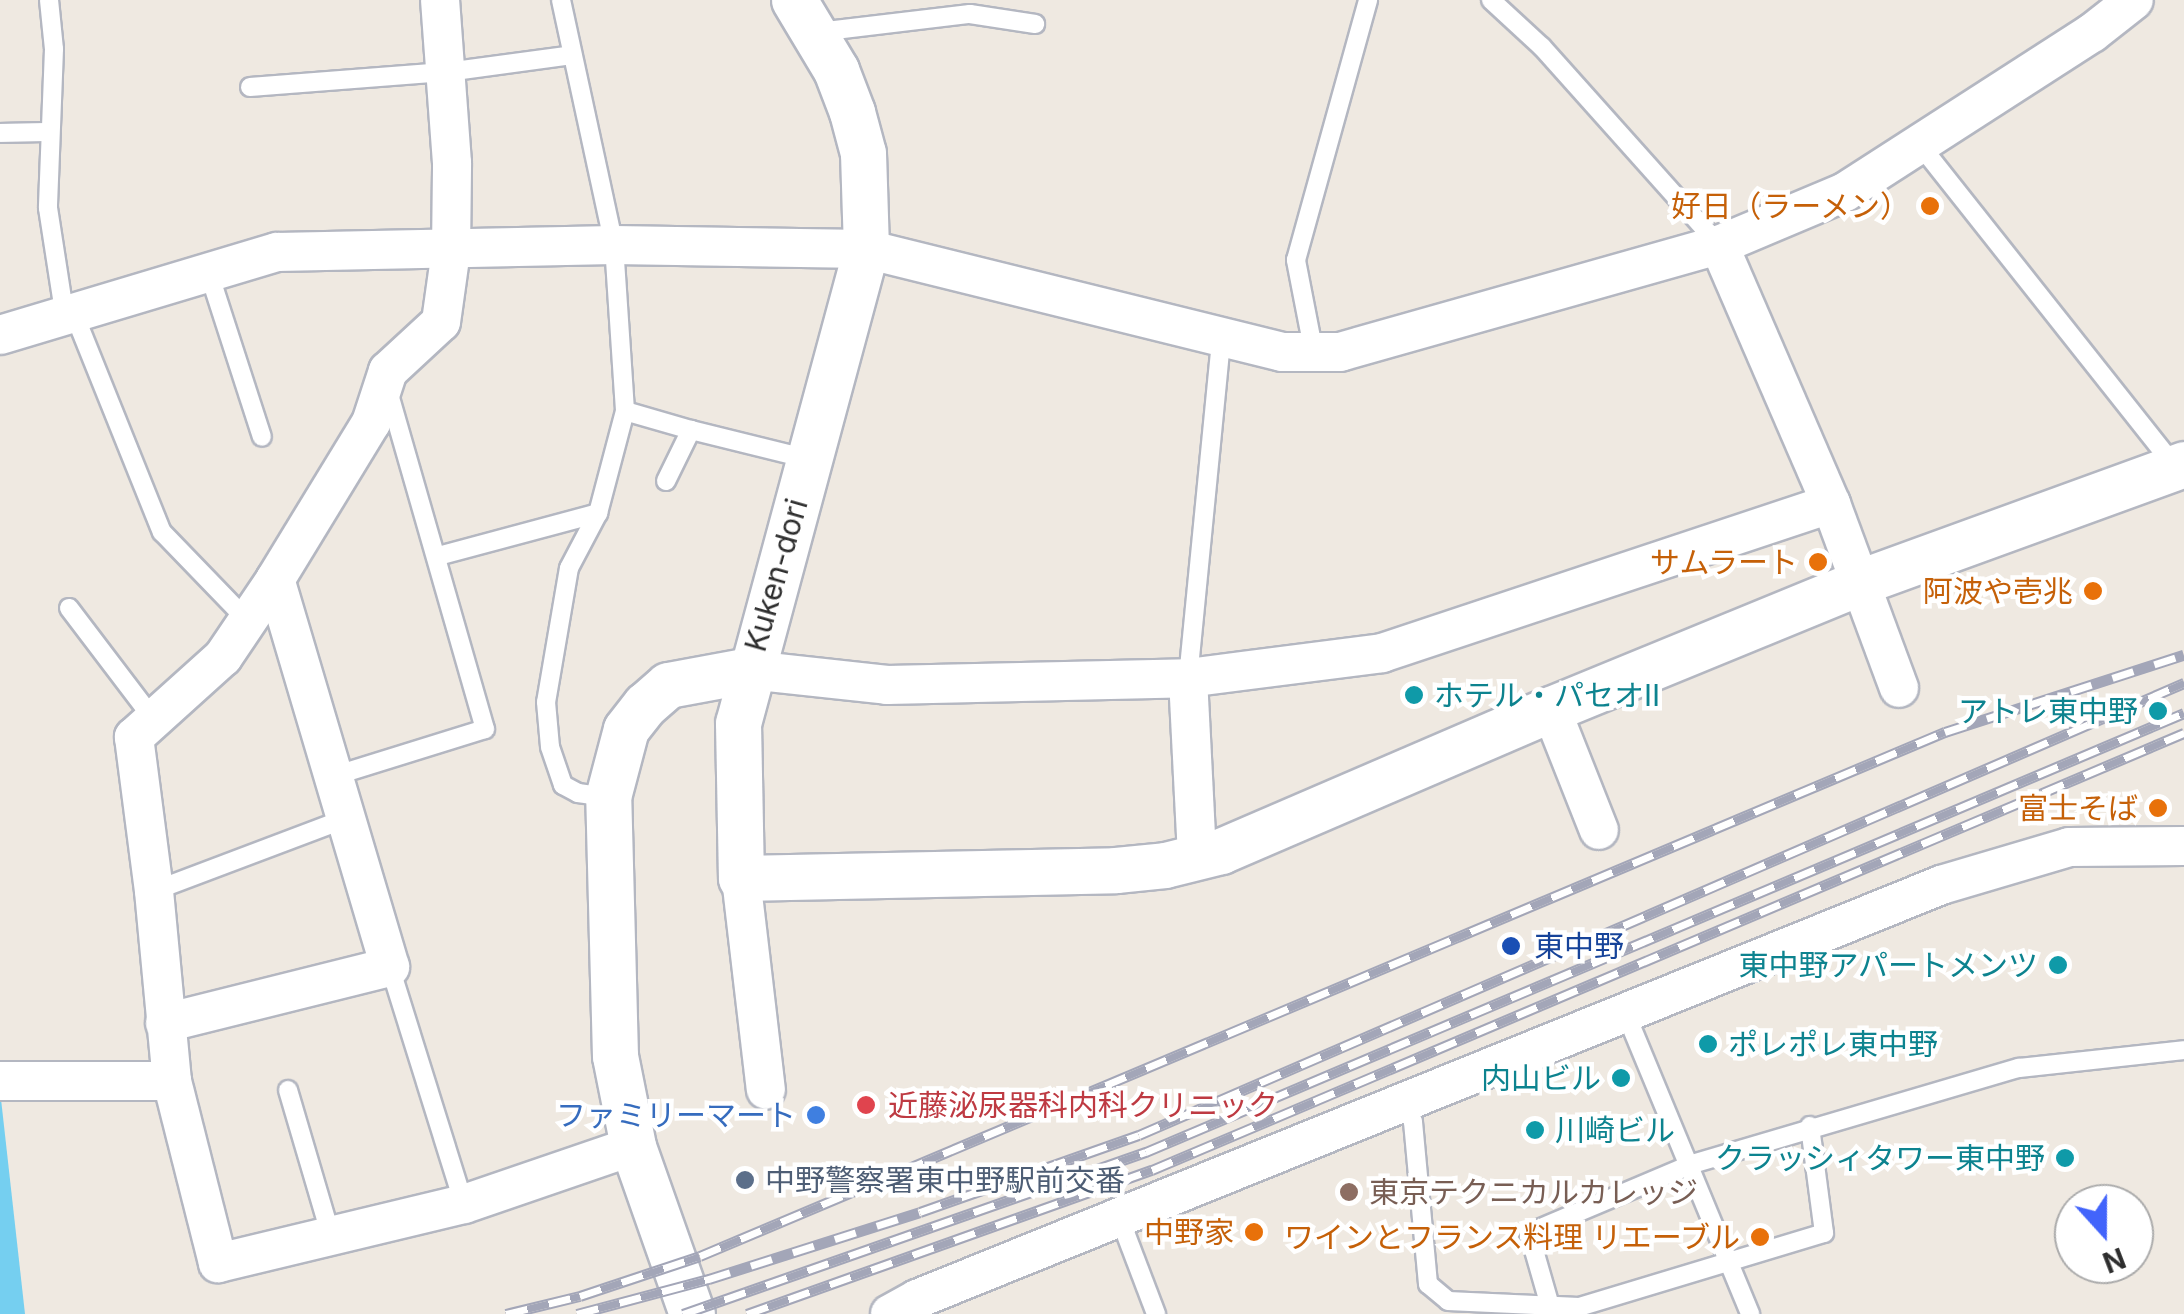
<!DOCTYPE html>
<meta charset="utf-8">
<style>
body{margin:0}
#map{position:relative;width:2184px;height:1314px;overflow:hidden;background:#efe9e1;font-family:Inter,"Noto Sans JP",sans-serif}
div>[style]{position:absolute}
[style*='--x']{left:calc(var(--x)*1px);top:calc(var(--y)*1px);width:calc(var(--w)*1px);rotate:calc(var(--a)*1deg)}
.water>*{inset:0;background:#75cff0}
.roads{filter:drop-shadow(2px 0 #b4b7c1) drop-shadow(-2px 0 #b4b7c1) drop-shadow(0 2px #b4b7c1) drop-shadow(0 -2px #b4b7c1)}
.service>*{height:18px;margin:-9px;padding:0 9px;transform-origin:9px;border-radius:9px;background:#fff}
.minor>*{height:38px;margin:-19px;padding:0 19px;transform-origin:19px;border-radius:19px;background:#fff}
.tertiary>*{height:45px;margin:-22.5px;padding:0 22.5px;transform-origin:22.5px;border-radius:22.5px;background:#fff}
.rail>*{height:11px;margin-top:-5.5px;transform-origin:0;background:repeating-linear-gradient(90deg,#fff 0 22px,#a3a6b8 0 44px);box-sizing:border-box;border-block:2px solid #a3a6b8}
.dots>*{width:28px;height:28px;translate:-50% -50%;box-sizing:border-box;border:5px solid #fff;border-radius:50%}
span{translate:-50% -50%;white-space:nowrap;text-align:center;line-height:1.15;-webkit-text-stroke:9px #fff;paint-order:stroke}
.food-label{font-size:30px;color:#c56008}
.right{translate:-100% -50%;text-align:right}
.street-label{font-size:30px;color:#2e2e2e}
.culture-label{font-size:30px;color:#0d838f}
.left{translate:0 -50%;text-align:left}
.transit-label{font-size:30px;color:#164399}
.health-label{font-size:30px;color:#be3a42}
.shop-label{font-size:30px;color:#366cbe}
.service-label{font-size:30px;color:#4e5e75}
.education-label{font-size:30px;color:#785e54}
.north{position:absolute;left:2054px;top:1184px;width:100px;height:100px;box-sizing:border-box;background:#fff;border:2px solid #ababab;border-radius:50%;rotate:159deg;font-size:28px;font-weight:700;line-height:40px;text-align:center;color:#2e2e2e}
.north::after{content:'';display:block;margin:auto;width:35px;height:45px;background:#4264fb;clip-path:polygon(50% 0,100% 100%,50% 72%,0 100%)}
</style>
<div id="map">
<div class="water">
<div style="clip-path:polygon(0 1099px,1px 1099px,25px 1314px,0 1314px)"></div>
</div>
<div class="roads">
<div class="service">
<div style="--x:49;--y:0;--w:49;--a:84.2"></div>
<div style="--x:54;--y:49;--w:159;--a:92.2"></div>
<div style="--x:48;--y:208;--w:111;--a:81.2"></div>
<div style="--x:561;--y:0;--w:251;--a:77.8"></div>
<div style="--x:614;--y:245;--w:166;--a:86.2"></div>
<div style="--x:625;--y:411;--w:106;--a:104.8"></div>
<div style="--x:598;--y:513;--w:62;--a:117.8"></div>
<div style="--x:569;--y:568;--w:136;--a:99.7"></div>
<div style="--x:546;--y:702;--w:45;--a:84.9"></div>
<div style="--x:550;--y:747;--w:40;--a:71.1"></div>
<div style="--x:563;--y:785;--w:17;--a:28"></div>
<div style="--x:578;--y:793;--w:29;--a:8"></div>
<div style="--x:1491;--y:0;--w:69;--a:42.7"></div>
<div style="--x:1542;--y:47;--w:264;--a:48.2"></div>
<div style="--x:818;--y:32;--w:153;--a:-6.8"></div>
<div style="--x:970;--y:14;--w:66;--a:8.7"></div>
<div style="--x:250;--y:87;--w:198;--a:-4.4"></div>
<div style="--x:447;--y:72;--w:126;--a:-7.7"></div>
<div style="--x:0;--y:133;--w:49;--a:-1.2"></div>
<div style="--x:1920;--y:145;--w:411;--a:51.6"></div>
<div style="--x:209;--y:273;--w:172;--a:72.1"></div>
<div style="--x:75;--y:316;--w:233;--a:68.1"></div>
<div style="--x:162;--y:532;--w:122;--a:46"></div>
<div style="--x:1314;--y:353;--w:95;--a:-101"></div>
<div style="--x:1296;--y:260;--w:270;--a:-74.5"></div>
<div style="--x:625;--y:411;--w:69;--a:16.1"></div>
<div style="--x:666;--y:481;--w:57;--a:-63.9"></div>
<div style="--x:691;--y:430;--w:121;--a:13.9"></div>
<div style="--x:438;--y:556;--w:166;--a:-15"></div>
<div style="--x:69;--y:608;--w:141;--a:52.8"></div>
<div style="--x:1188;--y:678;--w:341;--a:-84.4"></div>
<div style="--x:334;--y:776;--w:158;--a:-17.3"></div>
<div style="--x:485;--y:729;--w:352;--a:-106"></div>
<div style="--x:154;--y:891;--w:206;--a:-20.7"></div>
<div style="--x:390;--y:967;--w:248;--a:72.7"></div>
<div style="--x:1626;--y:1014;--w:325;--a:67.5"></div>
<div style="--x:288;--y:1090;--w:152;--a:73.6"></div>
<div style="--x:1405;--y:1100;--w:23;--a:70"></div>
<div style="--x:1413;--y:1122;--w:163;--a:84.7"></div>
<div style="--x:1428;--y:1284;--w:26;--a:40"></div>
<div style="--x:1448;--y:1301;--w:131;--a:2.6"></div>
<div style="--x:1579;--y:1307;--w:256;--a:-16.8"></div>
<div style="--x:1824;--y:1233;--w:108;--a:-97.5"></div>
<div style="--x:1120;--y:1219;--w:102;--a:69.2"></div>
<div style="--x:1550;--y:1306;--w:76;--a:-106"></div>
<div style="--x:1529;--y:1233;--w:177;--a:-22.9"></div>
<div style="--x:1692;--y:1164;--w:341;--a:-16.4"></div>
<div style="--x:2019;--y:1068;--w:166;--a:-6.2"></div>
</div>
<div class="minor">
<div style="--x:1719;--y:245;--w:282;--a:66.6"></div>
<div style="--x:1831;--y:504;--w:196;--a:69.7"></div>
<div style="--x:0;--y:335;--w:289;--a:-16.7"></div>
<div style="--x:277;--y:252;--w:337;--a:-1.2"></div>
<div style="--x:614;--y:245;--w:252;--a:0.9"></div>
<div style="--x:866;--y:249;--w:429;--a:13.9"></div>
<div style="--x:1282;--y:352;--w:58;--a:0"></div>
<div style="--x:1340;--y:352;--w:394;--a:-15.8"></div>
<div style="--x:1719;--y:245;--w:137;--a:-22.8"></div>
<div style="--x:1845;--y:192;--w:294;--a:-32.8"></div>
<div style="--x:2092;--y:33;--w:53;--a:-38.2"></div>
<div style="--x:275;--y:580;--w:93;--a:124"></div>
<div style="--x:223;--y:657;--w:120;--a:138"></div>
<div style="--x:134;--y:737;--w:155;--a:82.6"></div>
<div style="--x:154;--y:891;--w:191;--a:84.6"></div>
<div style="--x:172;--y:1081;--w:188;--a:75.8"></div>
<div style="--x:218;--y:1263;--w:253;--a:-13.5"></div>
<div style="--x:464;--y:1204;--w:179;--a:-18.9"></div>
<div style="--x:750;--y:670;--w:138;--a:6.2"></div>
<div style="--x:887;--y:685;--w:301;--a:-1.3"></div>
<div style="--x:1188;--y:678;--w:196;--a:-7.3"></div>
<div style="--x:1382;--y:653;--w:473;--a:-18.4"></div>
<div style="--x:1188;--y:678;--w:180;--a:87.1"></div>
<div style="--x:1551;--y:709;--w:130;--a:68.4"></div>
<div style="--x:741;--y:878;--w:213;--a:83.3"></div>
<div style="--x:165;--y:1023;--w:232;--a:-14"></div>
<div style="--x:390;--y:967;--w:404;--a:-106.5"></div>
<div style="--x:275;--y:580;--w:184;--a:-58.6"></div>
<div style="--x:371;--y:423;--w:55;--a:-71.9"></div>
<div style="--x:388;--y:371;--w:72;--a:-42.8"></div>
<div style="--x:441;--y:322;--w:72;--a:-82"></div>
<div style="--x:451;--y:251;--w:88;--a:-89.3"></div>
<div style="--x:452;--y:163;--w:163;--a:-94.2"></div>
<div style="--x:0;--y:1081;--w:172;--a:0"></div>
<div style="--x:890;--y:1314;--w:31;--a:-29"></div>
<div style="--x:917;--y:1299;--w:1105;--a:-22.01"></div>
<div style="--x:1941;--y:885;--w:134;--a:-16.5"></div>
<div style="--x:2069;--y:847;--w:115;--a:-0.5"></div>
</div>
<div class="tertiary">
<div style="--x:794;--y:0;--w:82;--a:59"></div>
<div style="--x:836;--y:70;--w:45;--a:69.1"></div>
<div style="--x:852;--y:112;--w:42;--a:75"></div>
<div style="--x:863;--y:153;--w:96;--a:88.2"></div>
<div style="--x:866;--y:249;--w:491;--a:105.1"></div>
<div style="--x:738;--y:723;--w:155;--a:88.9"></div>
<div style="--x:741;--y:878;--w:375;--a:-1.2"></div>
<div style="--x:1116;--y:870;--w:49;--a:-5.8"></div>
<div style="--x:1165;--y:865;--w:58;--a:-14"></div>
<div style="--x:1221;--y:851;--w:359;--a:-23.3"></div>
<div style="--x:1551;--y:709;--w:334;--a:-22.3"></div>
<div style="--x:1860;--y:582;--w:345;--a:-20"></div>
<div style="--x:692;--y:1314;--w:178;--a:-109.4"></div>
<div style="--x:633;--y:1146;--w:92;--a:-101.3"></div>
<div style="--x:615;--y:1056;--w:259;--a:-91.5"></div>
<div style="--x:608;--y:797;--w:70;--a:-75.2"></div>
<div style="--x:626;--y:729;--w:31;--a:-52"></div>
<div style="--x:645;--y:705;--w:30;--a:-41"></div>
<div style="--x:668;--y:685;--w:83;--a:-10.4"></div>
</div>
</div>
<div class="rail">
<div style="--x:506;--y:1314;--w:76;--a:-13.7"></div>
<div style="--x:580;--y:1296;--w:126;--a:-18.4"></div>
<div style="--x:700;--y:1256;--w:1351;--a:-22.83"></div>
<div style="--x:1945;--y:732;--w:251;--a:-17.9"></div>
<div style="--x:577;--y:1314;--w:137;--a:-14.9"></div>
<div style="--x:709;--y:1279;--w:221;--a:-17.6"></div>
<div style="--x:920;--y:1212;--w:232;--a:-19.4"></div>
<div style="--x:1139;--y:1135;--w:1139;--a:-23.39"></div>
<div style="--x:683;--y:1314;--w:491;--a:-19.3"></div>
<div style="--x:1146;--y:1152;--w:1127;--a:-22.92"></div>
<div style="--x:747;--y:1314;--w:430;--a:-19.6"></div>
<div style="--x:1152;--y:1170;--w:1121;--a:-22.95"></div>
</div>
<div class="dots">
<div style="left:1930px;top:206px;background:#e8710a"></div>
<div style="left:1818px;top:562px;background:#e8710a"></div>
<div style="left:2093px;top:591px;background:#e8710a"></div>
<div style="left:1414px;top:695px;background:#0f9aa8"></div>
<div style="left:2158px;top:711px;background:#0f9aa8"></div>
<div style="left:2158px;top:808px;background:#e8710a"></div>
<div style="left:1511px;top:946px;background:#1a4fb4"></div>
<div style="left:2058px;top:965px;background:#0f9aa8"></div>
<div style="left:1708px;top:1044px;background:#0f9aa8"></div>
<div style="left:1621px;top:1078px;background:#0f9aa8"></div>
<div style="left:866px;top:1105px;background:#e0444e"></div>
<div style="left:816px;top:1115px;background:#3f7fe0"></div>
<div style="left:1535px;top:1130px;background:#0f9aa8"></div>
<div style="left:2065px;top:1158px;background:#0f9aa8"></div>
<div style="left:745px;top:1180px;background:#5c6f8a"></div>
<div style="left:1349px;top:1192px;background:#8d6e63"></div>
<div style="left:1254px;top:1232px;background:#e8710a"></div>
<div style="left:1760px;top:1237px;background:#e8710a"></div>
</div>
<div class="food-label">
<span class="right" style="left:1910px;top:206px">好日（ラーメン）</span>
<span class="right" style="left:1798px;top:562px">サムラート</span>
<span class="right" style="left:2073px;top:591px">阿波や壱兆</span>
<span class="right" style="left:2138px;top:808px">富士そば</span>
<span class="right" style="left:1234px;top:1232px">中野家</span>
<span class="right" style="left:1740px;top:1237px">ワインとフランス料理 リエーブル</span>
</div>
<div class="street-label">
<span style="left:776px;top:575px;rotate:-74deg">Kuken-dori</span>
</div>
<div class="culture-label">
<span class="left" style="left:1434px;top:695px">ホテル・パセオⅡ</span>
<span class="right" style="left:2138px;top:711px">アトレ東中野</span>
<span class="right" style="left:2038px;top:965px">東中野アパートメンツ</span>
<span class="left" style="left:1728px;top:1044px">ポレポレ東中野</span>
<span class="right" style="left:1601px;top:1078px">内山ビル</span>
<span class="left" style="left:1555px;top:1130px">川崎ビル</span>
<span class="right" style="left:2045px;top:1158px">クラッシィタワー東中野</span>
</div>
<div class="transit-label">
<span class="left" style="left:1534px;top:946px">東中野</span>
</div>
<div class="health-label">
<span class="left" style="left:888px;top:1105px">近藤泌尿器科内科クリニック</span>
</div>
<div class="shop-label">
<span class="right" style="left:796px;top:1115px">ファミリーマート</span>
</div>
<div class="service-label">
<span class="left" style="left:765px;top:1180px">中野警察署東中野駅前交番</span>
</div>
<div class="education-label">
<span class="left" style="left:1369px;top:1192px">東京テクニカルカレッジ</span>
</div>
<div class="north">N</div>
</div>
